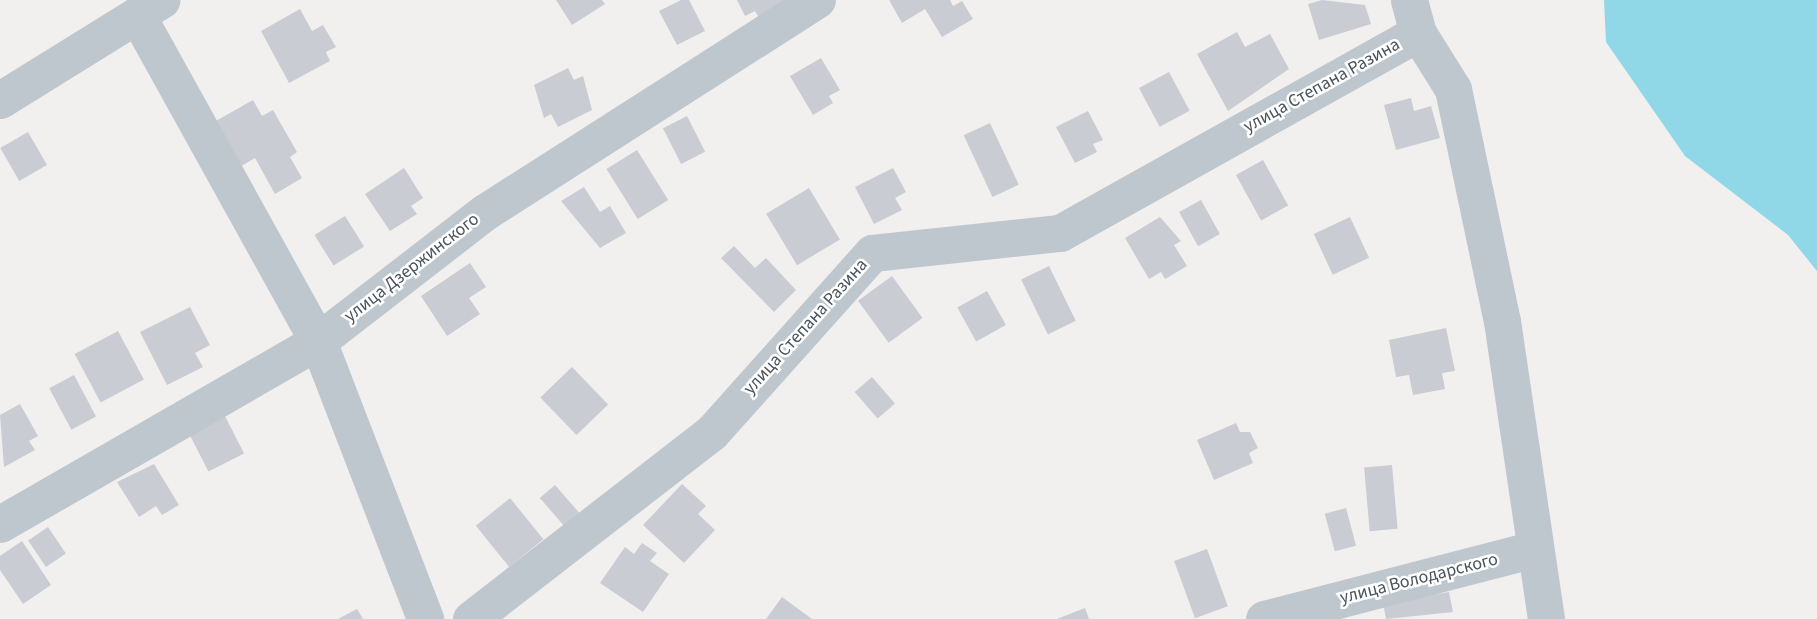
<!DOCTYPE html>
<meta charset="utf-8">
<style>
body{margin:0}
#map{position:relative;width:1817px;height:619px;overflow:hidden;background:#f2efef;font-family:"Source Sans 3",sans-serif}
div>[style]{position:absolute}
[style*='--x']{left:calc(var(--x)*1px);top:calc(var(--y)*1px);width:calc(var(--w)*1px);rotate:calc(var(--a)*1deg)}
.water>*{inset:0;background:#90d7e7}
.building>*{inset:0;background:#c9ccd2;transform-origin:0 0}
.minor>*{height:37px;margin:-18.5px;padding:0 18.5px;transform-origin:18.5px;border-radius:18.5px;background:#bec7cd}
span{translate:-50% -50%;white-space:nowrap;text-align:center;line-height:1.15;-webkit-text-stroke:5px #fff;paint-order:stroke}
.street-label{font-size:18px;color:#48535c}
</style>
<div id="map">
<div class="water">
<div style="clip-path:polygon(1604px 0,1817px 0,1817px 271px,1788px 235px,1685px 156px,1606px 42px)"></div>
</div>
<div class="building">
<div style="clip-path:polygon(556px 0,602px 0,605px 4px,572px 25px)"></div>
<div style="clip-path:polygon(681px 0,689px 0,705px 31px,677px 45px,659px 11px)"></div>
<div style="clip-path:polygon(737px 0,794px 0,759px 18px,755px 11px,745px 16px)"></div>
<div style="clip-path:polygon(889px 0,950px 0,953px 6px,962px 1px,973px 19px,942px 37px,925px 9px,902px 23px)"></div>
<div style="clip-path:polygon(1322px 0,1365px 5px,1371px 24px,1319px 40px,1308px 4px)"></div>
<div style="clip-path:polygon(300px 9px,312px 31px,323px 25px,336px 47px,326px 52px,330px 61px,289px 83px,261px 31px)"></div>
<div style="clip-path:polygon(1237px 32px,1245px 47px,1270px 34px,1289px 69px,1228px 111px,1197px 54px)"></div>
<div style="clip-path:polygon(821px 58px,840px 90px,829px 96px,833px 103px,813px 115px,790px 76px)"></div>
<div style="clip-path:polygon(568px 68px,574px 80px,583px 76px,592px 110px,558px 127px,551px 114px,544px 118px,534px 85px)"></div>
<div style="left:1169px;top:72px;width:44px;height:34px;rotate:62deg"></div>
<div style="clip-path:polygon(1411px 98px,1414px 111px,1431px 106px,1440px 138px,1396px 150px,1384px 105px)"></div>
<div style="clip-path:polygon(253px 100px,262px 116px,273px 110px,297px 152px,290px 157px,302px 178px,275px 194px,255px 158px,233px 171px,207px 126px)"></div>
<div style="clip-path:polygon(1088px 111px,1103px 140px,1093px 144px,1097px 152px,1075px 163px,1056px 127px)"></div>
<div style="left:687px;top:116px;width:40px;height:27px;rotate:63deg"></div>
<div style="left:990px;top:123px;width:68px;height:29px;rotate:65deg"></div>
<div style="left:28px;top:132px;width:38px;height:32px;rotate:60deg"></div>
<div style="left:637px;top:150px;width:59px;height:36px;rotate:58deg"></div>
<div style="left:1263px;top:160px;width:52px;height:31px;rotate:61deg"></div>
<div style="clip-path:polygon(404px 168px,423px 198px,411px 206px,417px 214px,390px 231px,365px 194px)"></div>
<div style="clip-path:polygon(893px 168px,906px 192px,895px 198px,902px 210px,874px 224px,855px 187px)"></div>
<div style="clip-path:polygon(584px 187px,600px 212px,610px 206px,626px 233px,600px 248px,561px 201px)"></div>
<div style="left:809px;top:188px;width:60px;height:50px;rotate:59deg"></div>
<div style="left:1201px;top:200px;width:39px;height:25px;rotate:61deg"></div>
<div style="left:345px;top:216px;width:36px;height:36px;rotate:58deg"></div>
<div style="clip-path:polygon(1160px 217px,1181px 241px,1174px 245px,1187px 266px,1165px 279px,1161px 272px,1149px 279px,1125px 238px)"></div>
<div style="left:1350px;top:217px;width:45px;height:40px;rotate:65deg"></div>
<div style="clip-path:polygon(734px 246px,755px 268px,766px 258px,796px 290px,774px 312px,721px 258px)"></div>
<div style="clip-path:polygon(470px 263px,486px 287px,469px 298px,480px 314px,447px 336px,421px 296px)"></div>
<div style="left:1049px;top:266px;width:61px;height:31px;rotate:64deg"></div>
<div style="left:892px;top:276px;width:52px;height:42px;rotate:54deg"></div>
<div style="left:987px;top:291px;width:39px;height:34px;rotate:61deg"></div>
<div style="clip-path:polygon(190px 307px,210px 345px,195px 353px,203px 367px,167px 385px,140px 332px)"></div>
<div style="clip-path:polygon(1446px 328px,1455px 371px,1442px 373px,1445px 389px,1413px 395px,1409px 375px,1396px 377px,1389px 340px)"></div>
<div style="left:118px;top:331px;width:55px;height:49px;rotate:62deg"></div>
<div style="left:572px;top:367px;width:52px;height:44px;rotate:46deg"></div>
<div style="left:74px;top:375px;width:47px;height:28px;rotate:62deg"></div>
<div style="left:872px;top:377px;width:35px;height:23px;rotate:49deg"></div>
<div style="clip-path:polygon(20px 404px,38px 436px,29px 441px,35px 450px,4px 467px,0 415px)"></div>
<div style="left:225px;top:416px;width:42px;height:40px;rotate:63deg"></div>
<div style="clip-path:polygon(1236px 423px,1240px 432px,1250px 432px,1258px 448px,1249px 453px,1253px 463px,1214px 480px,1197px 440px)"></div>
<div style="clip-path:polygon(154px 464px,179px 505px,162px 515px,156px 506px,139px 517px,117px 482px)"></div>
<div style="left:1392px;top:465px;width:64px;height:28px;rotate:85deg"></div>
<div style="clip-path:polygon(682px 484px,706px 506px,698px 514px,715px 530px,684px 563px,643px 525px)"></div>
<div style="left:555px;top:485px;width:38px;height:20px;rotate:49deg"></div>
<div style="left:510px;top:498px;width:53px;height:44px;rotate:51deg"></div>
<div style="left:1346px;top:508px;width:39px;height:22px;rotate:75deg"></div>
<div style="left:48px;top:527px;width:32px;height:24px;rotate:56deg"></div>
<div style="clip-path:polygon(22px 541px,51px 585px,23px 604px,0 570px,0 556px)"></div>
<div style="clip-path:polygon(642px 543px,657px 553px,650px 561px,669px 574px,643px 612px,600px 583px,625px 547px,634px 554px)"></div>
<div style="left:1207px;top:549px;width:61px;height:35px;rotate:70deg"></div>
<div style="clip-path:polygon(1449px 592px,1453px 612px,1386px 619px,1383px 603px)"></div>
<div style="clip-path:polygon(782px 597px,812px 619px,766px 619px)"></div>
<div style="clip-path:polygon(1085px 608px,1089px 619px,1057px 619px)"></div>
<div style="clip-path:polygon(357px 609px,363px 619px,338px 619px)"></div>
</div>
<div class="minor">
<div style="--x:1409;--y:0;--w:34;--a:75"></div>
<div style="--x:1418;--y:33;--w:66;--a:58"></div>
<div style="--x:1453;--y:89;--w:237;--a:78.1"></div>
<div style="--x:1502;--y:321;--w:301;--a:81.6"></div>
<div style="--x:137;--y:15;--w:373;--a:61"></div>
<div style="--x:318;--y:341;--w:298;--a:68.9"></div>
<div style="--x:0;--y:100;--w:190;--a:-31.8"></div>
<div style="--x:0;--y:524;--w:367;--a:-29.9"></div>
<div style="--x:318;--y:341;--w:211;--a:-37.7"></div>
<div style="--x:485;--y:212;--w:394;--a:-32.6"></div>
<div style="--x:471;--y:619;--w:305;--a:-37.8"></div>
<div style="--x:712;--y:432;--w:240;--a:-48.2"></div>
<div style="--x:872;--y:253;--w:189;--a:-6.1"></div>
<div style="--x:1060;--y:233;--w:410;--a:-29.2"></div>
<div style="--x:1264;--y:619;--w:279;--a:-14.5"></div>
</div>
<div class="street-label">
<span style="left:1322px;top:86px;rotate:-29deg">улица Степана Разина</span>
<span style="left:412px;top:268px;rotate:-38deg">улица Дзержинского</span>
<span style="left:806px;top:327px;rotate:-48deg">улица Степана Разина</span>
<span style="left:1419px;top:579px;rotate:-14deg">улица Володарского</span>
</div>
</div>
